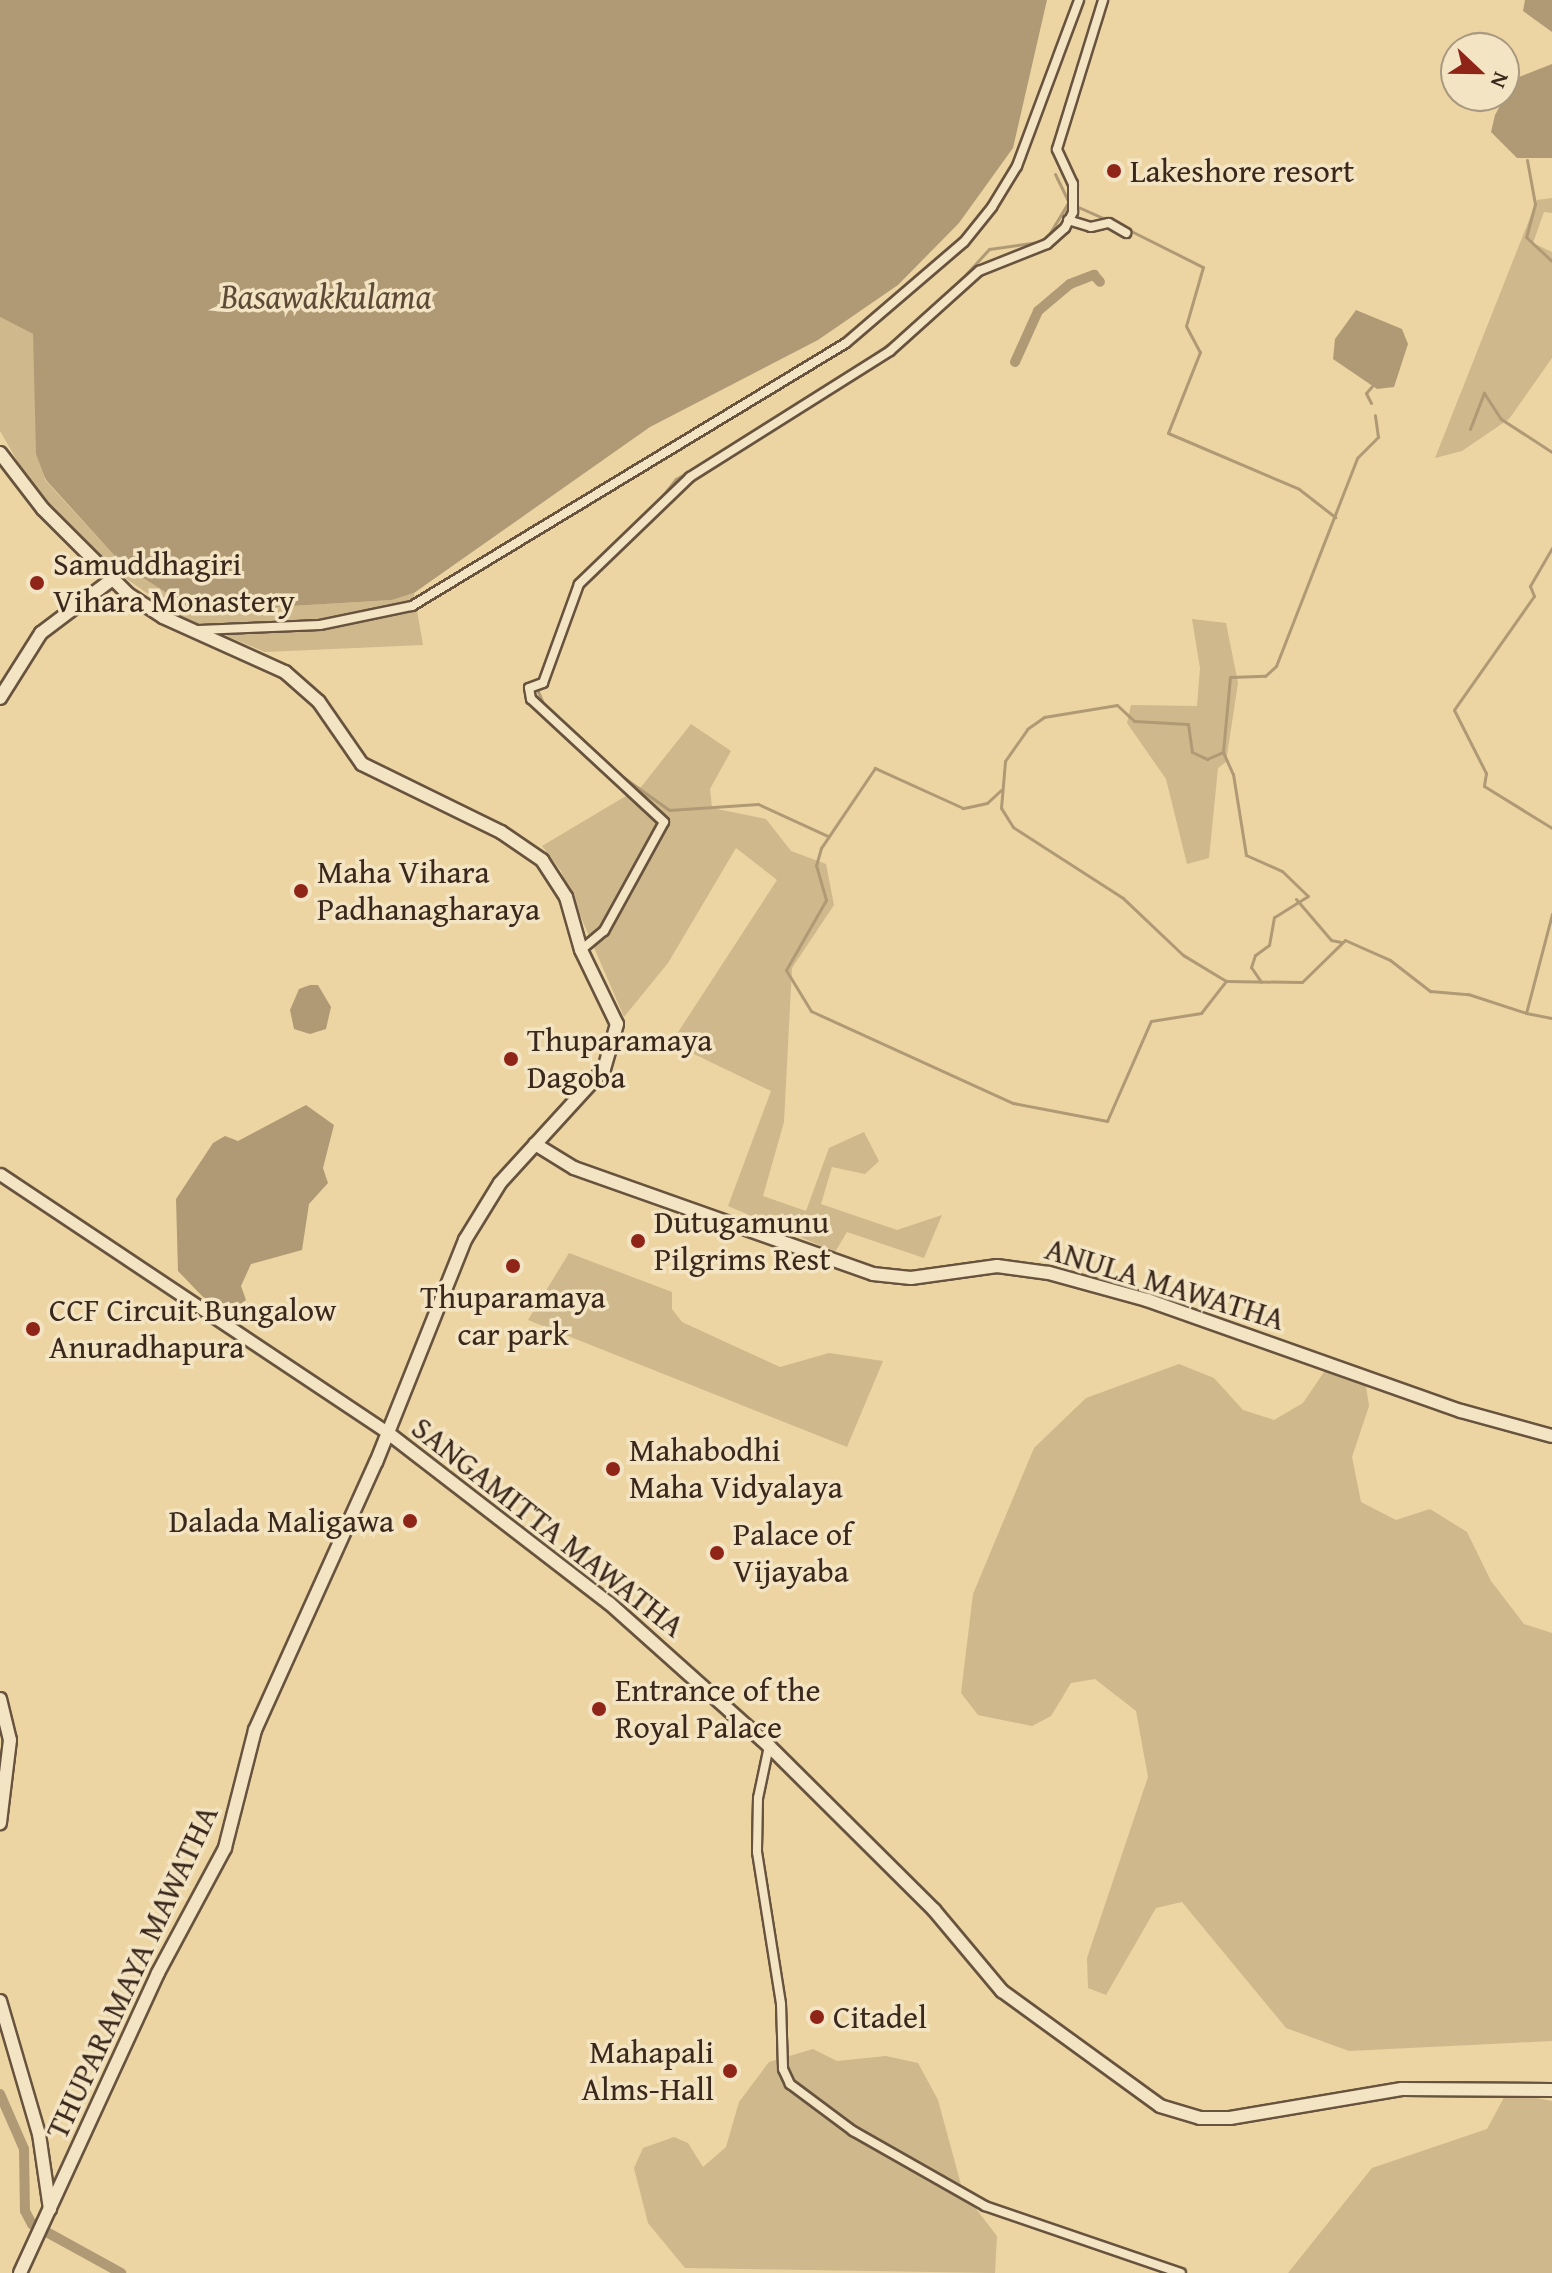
<!DOCTYPE html>
<style>
body{margin:0}
#map{position:relative;width:1552px;height:2273px;overflow:hidden;background:#ecd5a3;font-family:"Gentium Book Plus",serif}
div>[style]{position:absolute}
[style*='--x']{left:calc(var(--x)*1px);top:calc(var(--y)*1px);width:calc(var(--w)*1px);rotate:calc(var(--a)*1deg)}
.green>*{inset:0;background:#ceb88c}
.water>*{inset:0;background:#b09a75}
.stream>*{height:3px;margin:-1.5px;padding:0 1.5px;transform-origin:1.5px;border-radius:1.5px;background:#b09a75}
.canal>*{height:10px;margin:-5px;padding:0 5px;transform-origin:5px;border-radius:5px;background:#b09a75}
.roads{filter:drop-shadow(2px 0 #67533e) drop-shadow(-2px 0 #67533e) drop-shadow(0 2px #67533e) drop-shadow(0 -2px #67533e)}
.minor>*{height:8px;margin:-4px;padding:0 4px;transform-origin:4px;border-radius:4px;background:#f3e4c3}
.tertiary>*{height:11px;margin:-5.5px;padding:0 5.5px;transform-origin:5.5px;border-radius:5.5px;background:#f3e4c3}
.secondary>*{height:12px;margin:-6px;padding:0 6px;transform-origin:6px;border-radius:6px;background:#f3e4c3}
.dots>*{width:22px;height:22px;translate:-50% -50%;box-sizing:border-box;border:4px solid #f3e4c3;border-radius:50%}
span{translate:-50% -50%;white-space:nowrap;text-align:center;line-height:1.15;-webkit-text-stroke:7px #f3e4c3;paint-order:stroke}
.poi-label{font-size:32px;color:#3b281c}
.left{translate:0 -50%;text-align:left}
.right{translate:-100% -50%;text-align:right}
.street-label{font-size:32px;color:#3b281c}
.water-label{font-size:34px;color:#5e4a37;font-style:italic}
.north{position:absolute;left:1440px;top:32px;width:80px;height:80px;box-sizing:border-box;background:#f3e4c3;border:2px solid #a99980;border-radius:50%;rotate:112deg;font-size:22px;font-weight:700;line-height:32px;text-align:center;color:#3b281c}
.north::after{content:'';display:block;margin:auto;width:28px;height:36px;background:#8f2418;clip-path:polygon(50% 0,100% 100%,50% 72%,0 100%)}
</style>
<div id="map">
<div class="green">
<div style="clip-path:polygon(1552px 198px,1552px 213px,1544px 212px,1533px 243px,1552px 252px,1552px 358px,1509px 419px,1462px 451px,1435px 458px,1537px 200px)"></div>
<div style="clip-path:polygon(0 317px,33px 334px,45px 480px,123px 565px,209px 611px,392px 600px,414px 593px,423px 645px,265px 652px,183px 618px,112px 569px,32px 486px,0 431px)"></div>
<div style="clip-path:polygon(1192px 619px,1226px 623px,1238px 683px,1226px 762px,1218px 768px,1209px 858px,1187px 864px,1166px 779px,1127px 723px,1131px 705px,1197px 706px,1200px 668px)"></div>
<div style="clip-path:polygon(691px 724px,731px 751px,710px 789px,712px 808px,766px 819px,791px 851px,826px 864px,834px 905px,792px 968px,784px 1122px,763px 1196px,806px 1211px,829px 1148px,864px 1132px,879px 1161px,865px 1174px,832px 1167px,821px 1204px,897px 1230px,942px 1215px,924px 1258px,847px 1232px,835px 1252px,728px 1206px,771px 1091px,671px 1043px,777px 880px,736px 848px,668px 963px,624px 1017px,561px 871px,542px 846px,641px 787px)"></div>
<div style="clip-path:polygon(569px 1253px,672px 1292px,672px 1309px,682px 1322px,780px 1367px,829px 1353px,883px 1361px,847px 1447px,528px 1320px)"></div>
<div style="clip-path:polygon(1179px 1364px,1214px 1378px,1243px 1410px,1274px 1420px,1303px 1403px,1326px 1369px,1366px 1386px,1369px 1406px,1352px 1457px,1361px 1502px,1396px 1520px,1430px 1509px,1467px 1532px,1491px 1581px,1524px 1624px,1552px 1633px,1552px 2041px,1349px 2051px,1286px 2028px,1182px 1902px,1156px 1908px,1106px 1995px,1088px 1988px,1087px 1958px,1148px 1777px,1136px 1711px,1095px 1679px,1071px 1683px,1051px 1716px,1032px 1726px,978px 1715px,961px 1693px,973px 1594px,1034px 1448px,1086px 1398px)"></div>
<div style="clip-path:polygon(813px 2049px,837px 2061px,886px 2056px,918px 2063px,938px 2100px,963px 2192px,997px 2236px,995px 2273px,685px 2268px,648px 2223px,634px 2168px,643px 2148px,674px 2137px,688px 2143px,703px 2167px,726px 2147px,739px 2102px,769px 2062px)"></div>
<div style="clip-path:polygon(1507px 2092px,1552px 2101px,1552px 2273px,1288px 2273px,1372px 2168px,1487px 2129px)"></div>
</div>
<div class="water">
<div style="clip-path:polygon(0 0,1047px 0,1013px 148px,959px 223px,898px 285px,818px 340px,650px 427px,414px 593px,392px 600px,209px 611px,189px 607px,123px 565px,46px 480px,36px 454px,33px 334px,0 317px)"></div>
<div style="clip-path:polygon(1525px 0,1552px 0,1552px 32px,1523px 11px)"></div>
<div style="clip-path:polygon(1552px 64px,1552px 158px,1517px 158px,1491px 132px,1495px 115px,1514px 79px)"></div>
<div style="clip-path:polygon(1356px 310px,1402px 329px,1408px 344px,1394px 387px,1377px 389px,1333px 359px,1335px 339px)"></div>
<div style="clip-path:polygon(310px 985px,318px 985px,331px 1007px,326px 1029px,310px 1034px,294px 1029px,290px 1010px,299px 989px)"></div>
<div style="clip-path:polygon(306px 1105px,334px 1125px,323px 1168px,328px 1183px,309px 1204px,302px 1250px,251px 1264px,241px 1286px,246px 1300px,232px 1310px,203px 1297px,178px 1271px,176px 1199px,213px 1143px,225px 1136px,238px 1141px)"></div>
</div>
<div class="stream">
<div style="--x:1527;--y:160;--w:45;--a:79.7"></div>
<div style="--x:1535;--y:204;--w:34;--a:105"></div>
<div style="--x:1526;--y:237;--w:35;--a:43"></div>
<div style="--x:1055;--y:174;--w:32;--a:64"></div>
<div style="--x:1076;--y:206;--w:36;--a:24"></div>
<div style="--x:1127;--y:229;--w:85;--a:26.6"></div>
<div style="--x:1203;--y:267;--w:61;--a:106.1"></div>
<div style="--x:1186;--y:326;--w:30;--a:62"></div>
<div style="--x:1200;--y:352;--w:87;--a:111.6"></div>
<div style="--x:1168;--y:433;--w:142;--a:23.1"></div>
<div style="--x:1299;--y:489;--w:46;--a:37.9"></div>
<div style="--x:946;--y:296;--w:64;--a:-47.5"></div>
<div style="--x:989;--y:249;--w:57;--a:-8.1"></div>
<div style="--x:1045;--y:241;--w:44;--a:-58.8"></div>
<div style="--x:853;--y:370;--w:64;--a:-36.2"></div>
<div style="--x:1371;--y:403;--w:11;--a:-117"></div>
<div style="--x:1366;--y:393;--w:9;--a:-49"></div>
<div style="--x:1470;--y:429;--w:39;--a:-69"></div>
<div style="--x:1484;--y:393;--w:31;--a:57"></div>
<div style="--x:1501;--y:419;--w:61;--a:32.9"></div>
<div style="--x:653;--y:508;--w:37;--a:-52"></div>
<div style="--x:676;--y:479;--w:87;--a:-31"></div>
<div style="--x:1552;--y:548;--w:44;--a:120.1"></div>
<div style="--x:1530;--y:586;--w:11;--a:68"></div>
<div style="--x:1534;--y:596;--w:139;--a:125.1"></div>
<div style="--x:1454;--y:710;--w:71;--a:63.1"></div>
<div style="--x:1486;--y:773;--w:13;--a:99"></div>
<div style="--x:1484;--y:786;--w:80;--a:31.7"></div>
<div style="--x:538;--y:681;--w:107;--a:-69.2"></div>
<div style="--x:576;--y:581;--w:15;--a:-42"></div>
<div style="--x:537;--y:689;--w:21;--a:67"></div>
<div style="--x:1223;--y:752;--w:75;--a:-84.7"></div>
<div style="--x:1230;--y:677;--w:35;--a:-2"></div>
<div style="--x:1265;--y:676;--w:15;--a:-42"></div>
<div style="--x:1276;--y:666;--w:223;--a:-68.7"></div>
<div style="--x:1357;--y:458;--w:30;--a:-45"></div>
<div style="--x:1378;--y:437;--w:22;--a:-98"></div>
<div style="--x:616;--y:772;--w:65;--a:35.6"></div>
<div style="--x:669;--y:810;--w:89;--a:-3.9"></div>
<div style="--x:758;--y:804;--w:77;--a:24.6"></div>
<div style="--x:1001;--y:790;--w:19;--a:137"></div>
<div style="--x:987;--y:803;--w:25;--a:168"></div>
<div style="--x:963;--y:808;--w:97;--a:-155.6"></div>
<div style="--x:875;--y:768;--w:97;--a:124"></div>
<div style="--x:821;--y:848;--w:18;--a:106"></div>
<div style="--x:816;--y:865;--w:36;--a:74"></div>
<div style="--x:826;--y:900;--w:81;--a:119.7"></div>
<div style="--x:786;--y:970;--w:48;--a:58.6"></div>
<div style="--x:811;--y:1011;--w:222;--a:24.5"></div>
<div style="--x:1013;--y:1103;--w:96;--a:10.8"></div>
<div style="--x:1107;--y:1121;--w:109;--a:-66.3"></div>
<div style="--x:1151;--y:1021;--w:51;--a:-9.1"></div>
<div style="--x:1201;--y:1013;--w:41;--a:-52"></div>
<div style="--x:1226;--y:981;--w:76;--a:0.8"></div>
<div style="--x:1302;--y:982;--w:60;--a:-44.3"></div>
<div style="--x:1345;--y:940;--w:49;--a:24"></div>
<div style="--x:1390;--y:960;--w:51;--a:37.8"></div>
<div style="--x:1430;--y:991;--w:38;--a:5"></div>
<div style="--x:1468;--y:994;--w:61;--a:18.1"></div>
<div style="--x:1296;--y:899;--w:54;--a:49.5"></div>
<div style="--x:1331;--y:940;--w:10;--a:11"></div>
<div style="--x:1552;--y:914;--w:102;--a:104.7"></div>
<div style="--x:1526;--y:1013;--w:26;--a:11"></div>
<div style="--x:1226;--y:981;--w:50;--a:-148.8"></div>
<div style="--x:1183;--y:955;--w:83;--a:-136.5"></div>
<div style="--x:1123;--y:898;--w:131;--a:-147.2"></div>
<div style="--x:1013;--y:827;--w:22;--a:-122"></div>
<div style="--x:1001;--y:808;--w:47;--a:-85.1"></div>
<div style="--x:1005;--y:761;--w:39;--a:-55"></div>
<div style="--x:1027;--y:729;--w:21;--a:-35"></div>
<div style="--x:1044;--y:717;--w:74;--a:-9.3"></div>
<div style="--x:1117;--y:705;--w:23;--a:43"></div>
<div style="--x:1134;--y:721;--w:54;--a:3.2"></div>
<div style="--x:1188;--y:724;--w:28;--a:82"></div>
<div style="--x:1192;--y:752;--w:17;--a:25"></div>
<div style="--x:1207;--y:759;--w:17;--a:-24"></div>
<div style="--x:1223;--y:752;--w:24;--a:66"></div>
<div style="--x:1233;--y:774;--w:82;--a:80.9"></div>
<div style="--x:1246;--y:855;--w:39;--a:24"></div>
<div style="--x:1282;--y:871;--w:36;--a:44"></div>
<div style="--x:1308;--y:896;--w:40;--a:148"></div>
<div style="--x:1274;--y:917;--w:28;--a:100"></div>
<div style="--x:1269;--y:945;--w:17;--a:144"></div>
<div style="--x:1255;--y:955;--w:13;--a:108"></div>
<div style="--x:1251;--y:967;--w:18;--a:56"></div>
</div>
<div class="canal">
<div style="--x:1015;--y:362;--w:56;--a:-65.7"></div>
<div style="--x:1038;--y:311;--w:42;--a:-40.2"></div>
<div style="--x:1070;--y:284;--w:26;--a:-21"></div>
<div style="--x:1094;--y:275;--w:9;--a:49"></div>
<div style="--x:0;--y:2094;--w:60;--a:66.4"></div>
<div style="--x:24;--y:2149;--w:62;--a:89.1"></div>
<div style="--x:25;--y:2211;--w:15;--a:62"></div>
<div style="--x:32;--y:2224;--w:102;--a:28.8"></div>
</div>
<div class="roads">
<div class="minor">
<div style="--x:1068;--y:220;--w:24;--a:17"></div>
<div style="--x:1091;--y:227;--w:18;--a:-13"></div>
<div style="--x:1109;--y:223;--w:20;--a:30"></div>
<div style="--x:199;--y:630;--w:121;--a:-2.4"></div>
<div style="--x:320;--y:625;--w:94;--a:-11.7"></div>
<div style="--x:412;--y:606;--w:507;--a:-31.22"></div>
<div style="--x:846;--y:343;--w:155;--a:-40.6"></div>
<div style="--x:964;--y:242;--w:45;--a:-51.3"></div>
<div style="--x:992;--y:207;--w:48;--a:-58.6"></div>
<div style="--x:1017;--y:166;--w:177;--a:-69.5"></div>
<div style="--x:581;--y:950;--w:30;--a:-40"></div>
<div style="--x:604;--y:931;--w:124;--a:-61.2"></div>
<div style="--x:664;--y:822;--w:181;--a:-137.2"></div>
<div style="--x:531;--y:699;--w:11;--a:-100"></div>
<div style="--x:529;--y:688;--w:15;--a:-20"></div>
<div style="--x:543;--y:683;--w:105;--a:-70"></div>
<div style="--x:579;--y:584;--w:154;--a:-43.9"></div>
<div style="--x:690;--y:477;--w:236;--a:-32.2"></div>
<div style="--x:890;--y:351;--w:120;--a:-42"></div>
<div style="--x:979;--y:271;--w:73;--a:-21.7"></div>
<div style="--x:1047;--y:244;--w:24;--a:-42"></div>
<div style="--x:1065;--y:228;--w:18;--a:-63"></div>
<div style="--x:1073;--y:212;--w:28;--a:-90"></div>
<div style="--x:1073;--y:184;--w:38;--a:-115"></div>
<div style="--x:1057;--y:149;--w:156;--a:-72.8"></div>
<div style="--x:769;--y:1746;--w:53;--a:101.9"></div>
<div style="--x:758;--y:1798;--w:54;--a:91.1"></div>
<div style="--x:757;--y:1852;--w:154;--a:81"></div>
<div style="--x:781;--y:2004;--w:65;--a:88.2"></div>
<div style="--x:783;--y:2069;--w:17;--a:65"></div>
<div style="--x:790;--y:2084;--w:79;--a:36.7"></div>
<div style="--x:853;--y:2131;--w:152;--a:29.6"></div>
<div style="--x:985;--y:2206;--w:207;--a:18.9"></div>
</div>
<div class="tertiary">
<div style="--x:0;--y:1174;--w:467;--a:33.7"></div>
</div>
<div class="secondary">
<div style="--x:0;--y:453;--w:71;--a:52.5"></div>
<div style="--x:43;--y:509;--w:120;--a:45"></div>
<div style="--x:128;--y:594;--w:42;--a:33.3"></div>
<div style="--x:163;--y:617;--w:134;--a:24.3"></div>
<div style="--x:285;--y:672;--w:45;--a:41.4"></div>
<div style="--x:319;--y:702;--w:75;--a:55.3"></div>
<div style="--x:362;--y:764;--w:155;--a:26.1"></div>
<div style="--x:501;--y:832;--w:50;--a:34.3"></div>
<div style="--x:542;--y:860;--w:44;--a:57"></div>
<div style="--x:566;--y:897;--w:55;--a:74.2"></div>
<div style="--x:581;--y:950;--w:82;--a:64.1"></div>
<div style="--x:617;--y:1024;--w:47;--a:106.1"></div>
<div style="--x:604;--y:1069;--w:154;--a:132.4"></div>
<div style="--x:500;--y:1183;--w:67;--a:121.6"></div>
<div style="--x:465;--y:1240;--w:239;--a:111.8"></div>
<div style="--x:376;--y:1462;--w:294;--a:114.3"></div>
<div style="--x:255;--y:1730;--w:122;--a:104.3"></div>
<div style="--x:225;--y:1848;--w:142;--a:118.2"></div>
<div style="--x:158;--y:1973;--w:330;--a:114.7"></div>
<div style="--x:0;--y:698;--w:77;--a:-57.8"></div>
<div style="--x:41;--y:633;--w:88;--a:-37.1"></div>
<div style="--x:535;--y:1144;--w:46;--a:31.6"></div>
<div style="--x:574;--y:1168;--w:317;--a:19.5"></div>
<div style="--x:873;--y:1274;--w:38;--a:6"></div>
<div style="--x:911;--y:1278;--w:87;--a:-7.9"></div>
<div style="--x:997;--y:1266;--w:52;--a:7.7"></div>
<div style="--x:1049;--y:1273;--w:102;--a:15.4"></div>
<div style="--x:1147;--y:1300;--w:333;--a:19.5"></div>
<div style="--x:1461;--y:1411;--w:94;--a:15.4"></div>
<div style="--x:388;--y:1433;--w:279;--a:37.6"></div>
<div style="--x:609;--y:1603;--w:215;--a:41.8"></div>
<div style="--x:769;--y:1746;--w:233;--a:44.8"></div>
<div style="--x:934;--y:1910;--w:106;--a:50"></div>
<div style="--x:1002;--y:1991;--w:195;--a:36"></div>
<div style="--x:1160;--y:2106;--w:42;--a:16.7"></div>
<div style="--x:1200;--y:2118;--w:30;--a:0"></div>
<div style="--x:1230;--y:2118;--w:174;--a:-9.6"></div>
<div style="--x:1402;--y:2089;--w:150;--a:0.4"></div>
<div style="--x:0;--y:1699;--w:42;--a:76.3"></div>
<div style="--x:10;--y:1740;--w:84;--a:96.9"></div>
<div style="--x:0;--y:2001;--w:139;--a:73.7"></div>
<div style="--x:39;--y:2134;--w:76;--a:81.7"></div>
</div>
</div>
<div class="dots">
<div style="left:1114px;top:171px;background:#8f2418"></div>
<div style="left:37px;top:583px;background:#8f2418"></div>
<div style="left:301px;top:891px;background:#8f2418"></div>
<div style="left:511px;top:1059px;background:#8f2418"></div>
<div style="left:638px;top:1241px;background:#8f2418"></div>
<div style="left:513px;top:1266px;background:#8f2418"></div>
<div style="left:33px;top:1329px;background:#8f2418"></div>
<div style="left:613px;top:1469px;background:#8f2418"></div>
<div style="left:410px;top:1521px;background:#8f2418"></div>
<div style="left:717px;top:1553px;background:#8f2418"></div>
<div style="left:599px;top:1709px;background:#8f2418"></div>
<div style="left:817px;top:2017px;background:#8f2418"></div>
<div style="left:730px;top:2071px;background:#8f2418"></div>
</div>
<div class="poi-label">
<span class="left" style="left:1130px;top:171px">Lakeshore resort</span>
<span class="left" style="left:53px;top:583px">Samuddhagiri<br>Vihara Monastery</span>
<span class="left" style="left:317px;top:891px">Maha Vihara<br>Padhanagharaya</span>
<span class="left" style="left:527px;top:1059px">Thuparamaya<br>Dagoba</span>
<span class="left" style="left:654px;top:1241px">Dutugamunu<br>Pilgrims Rest</span>
<span style="left:513px;top:1316px">Thuparamaya<br>car park</span>
<span class="left" style="left:49px;top:1329px">CCF Circuit Bungalow<br>Anuradhapura</span>
<span class="left" style="left:629px;top:1469px">Mahabodhi<br>Maha Vidyalaya</span>
<span class="right" style="left:394px;top:1521px">Dalada Maligawa</span>
<span class="left" style="left:733px;top:1553px">Palace of<br>Vijayaba</span>
<span class="left" style="left:615px;top:1709px">Entrance of the<br>Royal Palace</span>
<span class="left" style="left:833px;top:2017px">Citadel</span>
<span class="right" style="left:714px;top:2071px">Mahapali<br>Alms-Hall</span>
</div>
<div class="street-label">
<span style="left:1165px;top:1284px;rotate:17deg">ANULA MAWATHA</span>
<span style="left:548px;top:1527px;rotate:38deg">SANGAMITTA MAWATHA</span>
<span style="left:132px;top:1972px;rotate:-65deg">THUPARAMAYA MAWATHA</span>
</div>
<div class="water-label">
<span style="left:326px;top:296px">Basawakkulama</span>
</div>
<div class="north">N</div>
</div>
